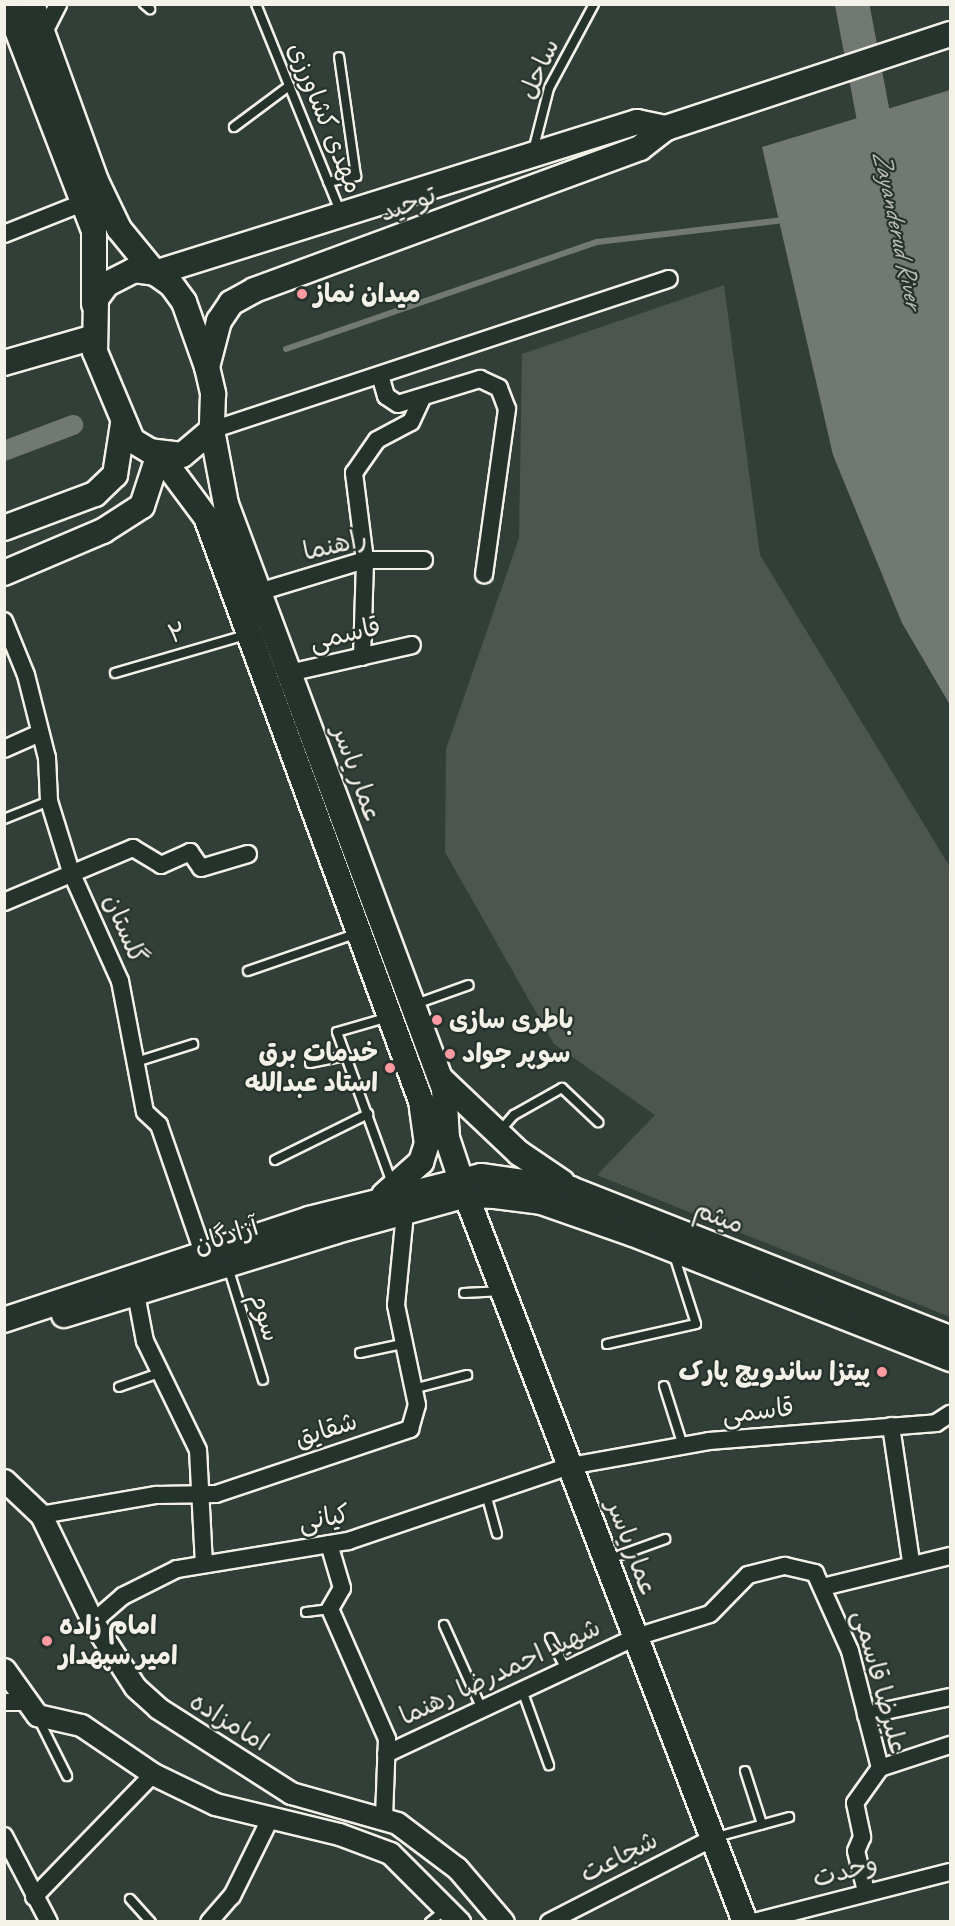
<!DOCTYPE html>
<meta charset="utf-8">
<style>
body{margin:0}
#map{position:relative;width:955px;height:1926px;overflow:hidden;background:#323e38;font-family:Caveat,"Playpen Sans Arabic",sans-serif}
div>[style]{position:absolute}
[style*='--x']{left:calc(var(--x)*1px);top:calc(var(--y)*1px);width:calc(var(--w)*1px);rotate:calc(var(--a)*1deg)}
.green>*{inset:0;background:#4c564f}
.water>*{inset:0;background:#727972}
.stream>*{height:6px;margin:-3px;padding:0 3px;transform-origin:3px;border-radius:3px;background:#727972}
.canal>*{height:20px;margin:-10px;padding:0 10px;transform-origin:10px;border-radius:10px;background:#727972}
.river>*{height:34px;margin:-17px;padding:0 17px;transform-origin:17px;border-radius:17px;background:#727972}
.roads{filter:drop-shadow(2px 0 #f4f1e8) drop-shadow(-2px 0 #f4f1e8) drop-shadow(0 2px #f4f1e8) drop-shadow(0 -2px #f4f1e8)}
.service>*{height:8px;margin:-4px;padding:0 4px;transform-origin:4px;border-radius:4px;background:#26332d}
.minor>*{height:16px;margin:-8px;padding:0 8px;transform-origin:8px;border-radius:8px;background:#26332d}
.tertiary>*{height:21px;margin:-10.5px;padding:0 10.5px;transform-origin:10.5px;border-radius:10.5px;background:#26332d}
.secondary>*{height:24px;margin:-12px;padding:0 12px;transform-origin:12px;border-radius:12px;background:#26332d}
.dots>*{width:16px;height:16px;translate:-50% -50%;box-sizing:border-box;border:3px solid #26332d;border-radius:50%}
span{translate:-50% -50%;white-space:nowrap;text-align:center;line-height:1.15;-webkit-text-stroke:4.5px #26332d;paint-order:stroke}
.street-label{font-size:26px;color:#f4f1e8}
.poi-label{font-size:26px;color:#f4f1e8;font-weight:700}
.left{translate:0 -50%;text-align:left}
.right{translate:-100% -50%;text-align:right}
.water-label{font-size:27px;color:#babbb3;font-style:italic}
.frame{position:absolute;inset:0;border:6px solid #f4f1e8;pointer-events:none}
</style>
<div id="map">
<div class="green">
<div style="clip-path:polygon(724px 285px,760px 555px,950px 867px,950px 1317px,597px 1175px,655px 1115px,554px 1044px,445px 852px,446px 749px,519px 538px,522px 354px)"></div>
</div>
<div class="water">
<div style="clip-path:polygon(950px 90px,950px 705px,902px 623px,833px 455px,762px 147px)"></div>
</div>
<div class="stream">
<div style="--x:286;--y:349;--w:329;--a:-19"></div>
<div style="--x:597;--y:242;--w:188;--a:-6.7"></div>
</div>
<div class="canal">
<div style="--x:4;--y:451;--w:74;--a:-20.6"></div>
</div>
<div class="river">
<div style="--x:852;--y:4;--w:160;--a:79.2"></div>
</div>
<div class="roads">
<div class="service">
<div style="--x:144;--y:4;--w:8;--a:40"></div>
<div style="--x:256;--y:4;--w:226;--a:67.9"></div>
<div style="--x:234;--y:127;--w:69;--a:-36.7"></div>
<div style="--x:533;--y:151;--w:65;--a:-75.7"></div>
<div style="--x:549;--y:88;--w:95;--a:-61.8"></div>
<div style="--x:328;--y:182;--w:29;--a:-12"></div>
<div style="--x:356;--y:176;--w:120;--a:-98.1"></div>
<div style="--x:115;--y:673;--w:136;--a:-16.2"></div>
<div style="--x:4;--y:819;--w:48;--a:-21.8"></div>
<div style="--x:248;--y:971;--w:116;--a:-19.1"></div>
<div style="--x:413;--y:1005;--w:59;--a:-19.7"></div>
<div style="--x:389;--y:1017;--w:54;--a:163.9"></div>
<div style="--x:337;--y:1032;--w:161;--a:70"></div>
<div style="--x:136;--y:1062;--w:60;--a:-17.5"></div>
<div style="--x:310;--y:1063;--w:37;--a:-11"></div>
<div style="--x:499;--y:1132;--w:23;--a:-49"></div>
<div style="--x:514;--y:1115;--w:55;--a:-29.4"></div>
<div style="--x:562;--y:1088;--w:50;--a:43.4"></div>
<div style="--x:275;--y:1160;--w:104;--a:-26.3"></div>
<div style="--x:228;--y:1267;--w:118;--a:72.8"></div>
<div style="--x:464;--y:1293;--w:35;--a:-3"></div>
<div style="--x:607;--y:1344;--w:91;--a:-12.7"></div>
<div style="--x:696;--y:1324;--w:72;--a:-107.7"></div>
<div style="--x:360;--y:1353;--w:43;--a:-12.1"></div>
<div style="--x:664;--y:1386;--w:63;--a:72.4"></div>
<div style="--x:119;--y:1387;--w:46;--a:-19.2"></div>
<div style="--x:413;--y:1389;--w:56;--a:-14.5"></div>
<div style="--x:486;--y:1494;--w:41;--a:74.6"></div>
<div style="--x:607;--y:1560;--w:62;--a:-19.9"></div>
<div style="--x:306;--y:1612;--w:24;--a:-7"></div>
<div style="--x:444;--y:1625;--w:92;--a:65.7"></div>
<div style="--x:550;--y:1638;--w:36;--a:63"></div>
<div style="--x:522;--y:1690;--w:80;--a:70.2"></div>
<div style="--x:38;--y:1718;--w:65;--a:63.4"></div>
<div style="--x:745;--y:1771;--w:56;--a:72.2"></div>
<div style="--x:713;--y:1838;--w:79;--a:-15.4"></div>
<div style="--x:130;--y:1899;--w:31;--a:48"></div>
<div style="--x:430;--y:1922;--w:19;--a:-39"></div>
</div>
<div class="minor">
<div style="--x:43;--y:34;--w:34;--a:-63"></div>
<div style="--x:4;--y:234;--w:87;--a:-21.6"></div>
<div style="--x:380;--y:375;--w:22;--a:74"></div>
<div style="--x:386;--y:396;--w:14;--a:34"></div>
<div style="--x:398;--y:404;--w:86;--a:-17"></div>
<div style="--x:480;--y:379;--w:21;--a:25"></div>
<div style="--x:499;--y:388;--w:22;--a:69"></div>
<div style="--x:507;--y:409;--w:167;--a:97.9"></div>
<div style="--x:212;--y:430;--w:481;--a:-18.3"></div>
<div style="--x:259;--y:592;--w:111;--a:-16.8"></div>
<div style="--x:365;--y:560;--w:59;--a:0"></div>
<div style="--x:4;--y:621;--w:58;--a:67.8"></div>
<div style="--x:26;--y:675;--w:86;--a:75.8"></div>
<div style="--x:47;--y:758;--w:43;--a:87.3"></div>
<div style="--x:49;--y:801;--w:74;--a:72.8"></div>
<div style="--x:71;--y:872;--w:120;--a:65.8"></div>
<div style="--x:120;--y:981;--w:133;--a:79.2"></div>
<div style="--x:145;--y:1112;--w:19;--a:43"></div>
<div style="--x:159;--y:1125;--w:135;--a:71"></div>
<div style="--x:362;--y:657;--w:97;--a:-88.2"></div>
<div style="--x:365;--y:560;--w:88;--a:-97.2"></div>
<div style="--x:354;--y:473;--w:40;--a:-55.1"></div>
<div style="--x:377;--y:440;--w:38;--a:-28"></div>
<div style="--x:411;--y:422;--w:26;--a:-65"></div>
<div style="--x:289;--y:673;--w:126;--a:-12.8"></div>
<div style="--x:4;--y:749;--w:39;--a:-24"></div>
<div style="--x:4;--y:902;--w:140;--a:-22.7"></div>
<div style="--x:133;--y:848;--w:33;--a:31"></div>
<div style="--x:161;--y:865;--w:32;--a:-24"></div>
<div style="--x:190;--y:852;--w:19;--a:55"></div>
<div style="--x:201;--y:868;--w:49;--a:-16.6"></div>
<div style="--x:136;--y:1294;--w:48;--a:79.2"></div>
<div style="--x:145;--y:1341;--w:121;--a:64.1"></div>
<div style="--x:198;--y:1450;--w:114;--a:87"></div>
<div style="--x:891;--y:1426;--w:137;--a:81.6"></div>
<div style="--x:41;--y:1515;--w:117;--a:-9.9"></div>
<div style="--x:156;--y:1495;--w:60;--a:-1"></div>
<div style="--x:216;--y:1494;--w:205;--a:-18.5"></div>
<div style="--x:410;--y:1429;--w:25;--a:-74"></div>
<div style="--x:417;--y:1405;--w:102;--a:-101.9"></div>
<div style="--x:396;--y:1305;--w:92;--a:-84.4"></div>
<div style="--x:329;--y:1544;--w:46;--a:73.5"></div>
<div style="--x:342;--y:1588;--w:24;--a:120"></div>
<div style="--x:330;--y:1609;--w:142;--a:66.3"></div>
<div style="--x:387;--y:1739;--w:79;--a:92.2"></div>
<div style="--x:823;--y:1587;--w:131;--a:-13.7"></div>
<div style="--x:93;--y:1622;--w:40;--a:-41"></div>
<div style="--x:123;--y:1596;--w:60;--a:-26.6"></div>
<div style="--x:177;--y:1569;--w:173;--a:-9.3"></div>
<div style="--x:348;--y:1541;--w:234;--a:-18.7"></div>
<div style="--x:570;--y:1466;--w:141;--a:-10.2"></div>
<div style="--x:709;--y:1441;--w:228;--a:-4.5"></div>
<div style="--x:936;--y:1423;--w:17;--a:-33"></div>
<div style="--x:4;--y:1702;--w:21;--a:0"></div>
<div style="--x:866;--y:1715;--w:86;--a:-12.1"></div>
<div style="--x:386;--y:1754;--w:276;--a:-25.1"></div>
<div style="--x:636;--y:1637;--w:77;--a:-17.3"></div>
<div style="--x:710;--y:1614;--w:54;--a:-45.7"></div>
<div style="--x:748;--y:1575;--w:38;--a:-14"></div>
<div style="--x:785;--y:1566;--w:31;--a:13"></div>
<div style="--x:815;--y:1573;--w:85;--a:65.8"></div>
<div style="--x:850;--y:1651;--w:121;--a:75.6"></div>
<div style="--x:880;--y:1768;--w:43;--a:125.5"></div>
<div style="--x:855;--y:1803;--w:35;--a:78"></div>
<div style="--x:862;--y:1837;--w:15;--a:113"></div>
<div style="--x:856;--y:1851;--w:41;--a:76"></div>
<div style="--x:880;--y:1768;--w:74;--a:-18.2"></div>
<div style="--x:4;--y:1836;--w:97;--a:62.4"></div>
<div style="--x:34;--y:1897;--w:171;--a:-45.9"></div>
<div style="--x:209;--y:1922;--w:35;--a:-49"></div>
<div style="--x:232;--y:1896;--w:84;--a:-63.7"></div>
<div style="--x:549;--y:1922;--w:184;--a:-27.1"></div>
<div style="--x:754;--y:1922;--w:202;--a:-14.3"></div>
</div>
<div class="tertiary">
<div style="--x:4;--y:1480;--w:51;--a:43.4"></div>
<div style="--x:41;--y:1515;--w:119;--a:64.1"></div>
<div style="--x:93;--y:1622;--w:77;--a:57.1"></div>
<div style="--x:135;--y:1687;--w:31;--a:42"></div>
<div style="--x:158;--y:1708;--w:158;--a:32.6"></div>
<div style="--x:291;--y:1793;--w:110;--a:15.8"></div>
<div style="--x:397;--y:1823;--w:75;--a:36.9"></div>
<div style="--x:457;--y:1868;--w:71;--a:49.6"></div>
<div style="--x:4;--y:1669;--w:57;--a:54.3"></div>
<div style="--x:37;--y:1715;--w:45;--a:12.8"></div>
<div style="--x:81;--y:1725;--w:87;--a:34.2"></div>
<div style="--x:153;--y:1774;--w:69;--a:25.8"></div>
<div style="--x:215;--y:1804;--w:128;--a:13.6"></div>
<div style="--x:339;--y:1834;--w:54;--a:20.4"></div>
<div style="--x:390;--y:1853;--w:98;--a:45"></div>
</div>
<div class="secondary">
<div style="--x:7;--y:4;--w:243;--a:69"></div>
<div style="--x:94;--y:231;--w:73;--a:90"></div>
<div style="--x:32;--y:4;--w:188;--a:70.1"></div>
<div style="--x:96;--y:181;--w:53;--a:64.4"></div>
<div style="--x:119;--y:229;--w:57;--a:50.7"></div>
<div style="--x:134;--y:270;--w:21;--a:8"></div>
<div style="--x:155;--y:273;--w:19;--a:35"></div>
<div style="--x:171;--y:284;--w:22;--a:54"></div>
<div style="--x:184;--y:302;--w:69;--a:70.5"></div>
<div style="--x:207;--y:367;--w:28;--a:77"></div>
<div style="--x:213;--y:394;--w:36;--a:92"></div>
<div style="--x:212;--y:430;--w:39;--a:140"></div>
<div style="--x:182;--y:455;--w:32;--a:-173"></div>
<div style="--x:150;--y:451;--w:21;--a:-149"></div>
<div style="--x:132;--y:440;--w:95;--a:-112.8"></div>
<div style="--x:95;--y:352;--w:53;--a:-88.9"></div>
<div style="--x:96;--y:299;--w:19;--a:-54"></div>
<div style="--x:107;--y:284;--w:30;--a:-27"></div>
<div style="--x:155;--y:273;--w:505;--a:-17.39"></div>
<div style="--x:637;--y:122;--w:30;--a:12"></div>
<div style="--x:4;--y:363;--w:94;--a:-16.1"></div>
<div style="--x:207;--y:367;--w:48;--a:-75.4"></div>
<div style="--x:219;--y:321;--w:22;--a:-56"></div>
<div style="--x:231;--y:303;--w:26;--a:-29"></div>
<div style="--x:254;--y:290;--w:411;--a:-20.2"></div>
<div style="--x:640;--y:148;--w:33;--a:-38"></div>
<div style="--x:666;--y:128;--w:299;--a:-18.3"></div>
<div style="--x:212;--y:430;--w:75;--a:79.3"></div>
<div style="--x:226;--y:504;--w:624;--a:69.56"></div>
<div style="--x:444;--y:1089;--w:49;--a:86.5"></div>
<div style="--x:447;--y:1138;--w:60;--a:71.6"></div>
<div style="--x:466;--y:1195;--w:779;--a:69"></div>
<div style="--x:159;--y:454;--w:79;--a:53.3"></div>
<div style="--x:206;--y:517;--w:622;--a:69.79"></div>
<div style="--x:421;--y:1101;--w:45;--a:54.9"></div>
<div style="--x:4;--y:528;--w:97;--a:-20.5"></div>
<div style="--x:95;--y:494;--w:28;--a:-44"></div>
<div style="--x:115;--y:475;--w:52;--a:-81.1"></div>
<div style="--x:4;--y:573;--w:108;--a:-23"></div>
<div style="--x:103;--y:531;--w:46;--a:-32.7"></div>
<div style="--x:142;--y:506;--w:55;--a:-71.9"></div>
<div style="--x:441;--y:1079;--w:108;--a:43.5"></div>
<div style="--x:519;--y:1153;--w:52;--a:34"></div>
<div style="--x:384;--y:1195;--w:50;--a:-41.7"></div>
<div style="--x:421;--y:1162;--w:19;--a:-72"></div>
<div style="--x:427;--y:1144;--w:37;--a:-98"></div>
<div style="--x:64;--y:1315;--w:282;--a:-17.1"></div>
<div style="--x:333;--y:1232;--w:138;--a:-15.5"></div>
<div style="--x:466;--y:1195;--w:29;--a:2"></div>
<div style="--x:495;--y:1196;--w:46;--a:7.4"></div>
<div style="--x:541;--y:1202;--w:97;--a:19.2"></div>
<div style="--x:633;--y:1234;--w:341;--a:21.5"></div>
<div style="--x:4;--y:1320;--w:321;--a:-18.3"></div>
<div style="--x:309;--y:1219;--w:177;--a:-14"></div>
<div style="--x:481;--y:1176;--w:91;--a:8.2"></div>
<div style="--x:571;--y:1189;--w:407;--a:21.5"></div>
</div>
</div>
<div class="dots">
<div style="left:302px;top:294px;background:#ff9aa2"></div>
<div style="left:437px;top:1020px;background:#ff9aa2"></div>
<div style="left:450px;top:1054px;background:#ff9aa2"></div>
<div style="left:390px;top:1068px;background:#ff9aa2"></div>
<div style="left:882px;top:1372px;background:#ff9aa2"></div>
<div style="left:47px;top:1641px;background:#ff9aa2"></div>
</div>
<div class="street-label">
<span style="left:539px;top:69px;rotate:-66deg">ساحل</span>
<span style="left:325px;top:118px;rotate:68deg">مهدی کشاورزی</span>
<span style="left:408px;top:204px;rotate:-20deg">توحید</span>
<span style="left:335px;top:545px;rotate:-13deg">راهنما</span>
<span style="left:177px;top:633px;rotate:-16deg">۲</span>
<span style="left:345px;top:634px;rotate:-13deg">قاسمی</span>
<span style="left:357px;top:774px;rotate:70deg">عمار یاسر</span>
<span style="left:125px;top:929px;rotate:67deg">گلستان</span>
<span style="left:719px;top:1217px;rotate:21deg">میثم</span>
<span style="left:226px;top:1236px;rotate:-18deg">آزادگان</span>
<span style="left:265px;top:1317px;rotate:73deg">سوم</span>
<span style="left:758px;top:1411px;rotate:-6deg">قاسمی</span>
<span style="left:326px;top:1430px;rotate:-18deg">شقایق</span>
<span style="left:324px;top:1518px;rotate:-10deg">کیانی</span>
<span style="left:632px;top:1548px;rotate:69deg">عمار یاسر</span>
<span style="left:500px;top:1672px;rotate:-25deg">شهید احمدرضا رهنما</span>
<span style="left:880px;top:1682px;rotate:75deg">علیرضا قاسمی</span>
<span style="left:229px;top:1722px;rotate:32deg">امامزاده</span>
<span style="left:619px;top:1857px;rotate:-27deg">شجاعت</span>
<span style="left:845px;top:1871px;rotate:-15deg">وحدت</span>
</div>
<div class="poi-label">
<span class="left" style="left:314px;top:294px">میدان نماز</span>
<span class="left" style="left:449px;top:1020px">باطری سازی</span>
<span class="right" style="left:378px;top:1068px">خدمات برق<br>استاد عبدالله</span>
<span class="left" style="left:462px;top:1054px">سوپر جواد</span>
<span class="right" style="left:870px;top:1372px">پیتزا ساندویچ پارک</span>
<span class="left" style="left:59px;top:1641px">امام زاده<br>امیر سپهدار</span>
</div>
<div class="water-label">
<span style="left:898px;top:229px;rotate:78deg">Zayanderud River</span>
</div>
<div class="frame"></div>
</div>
